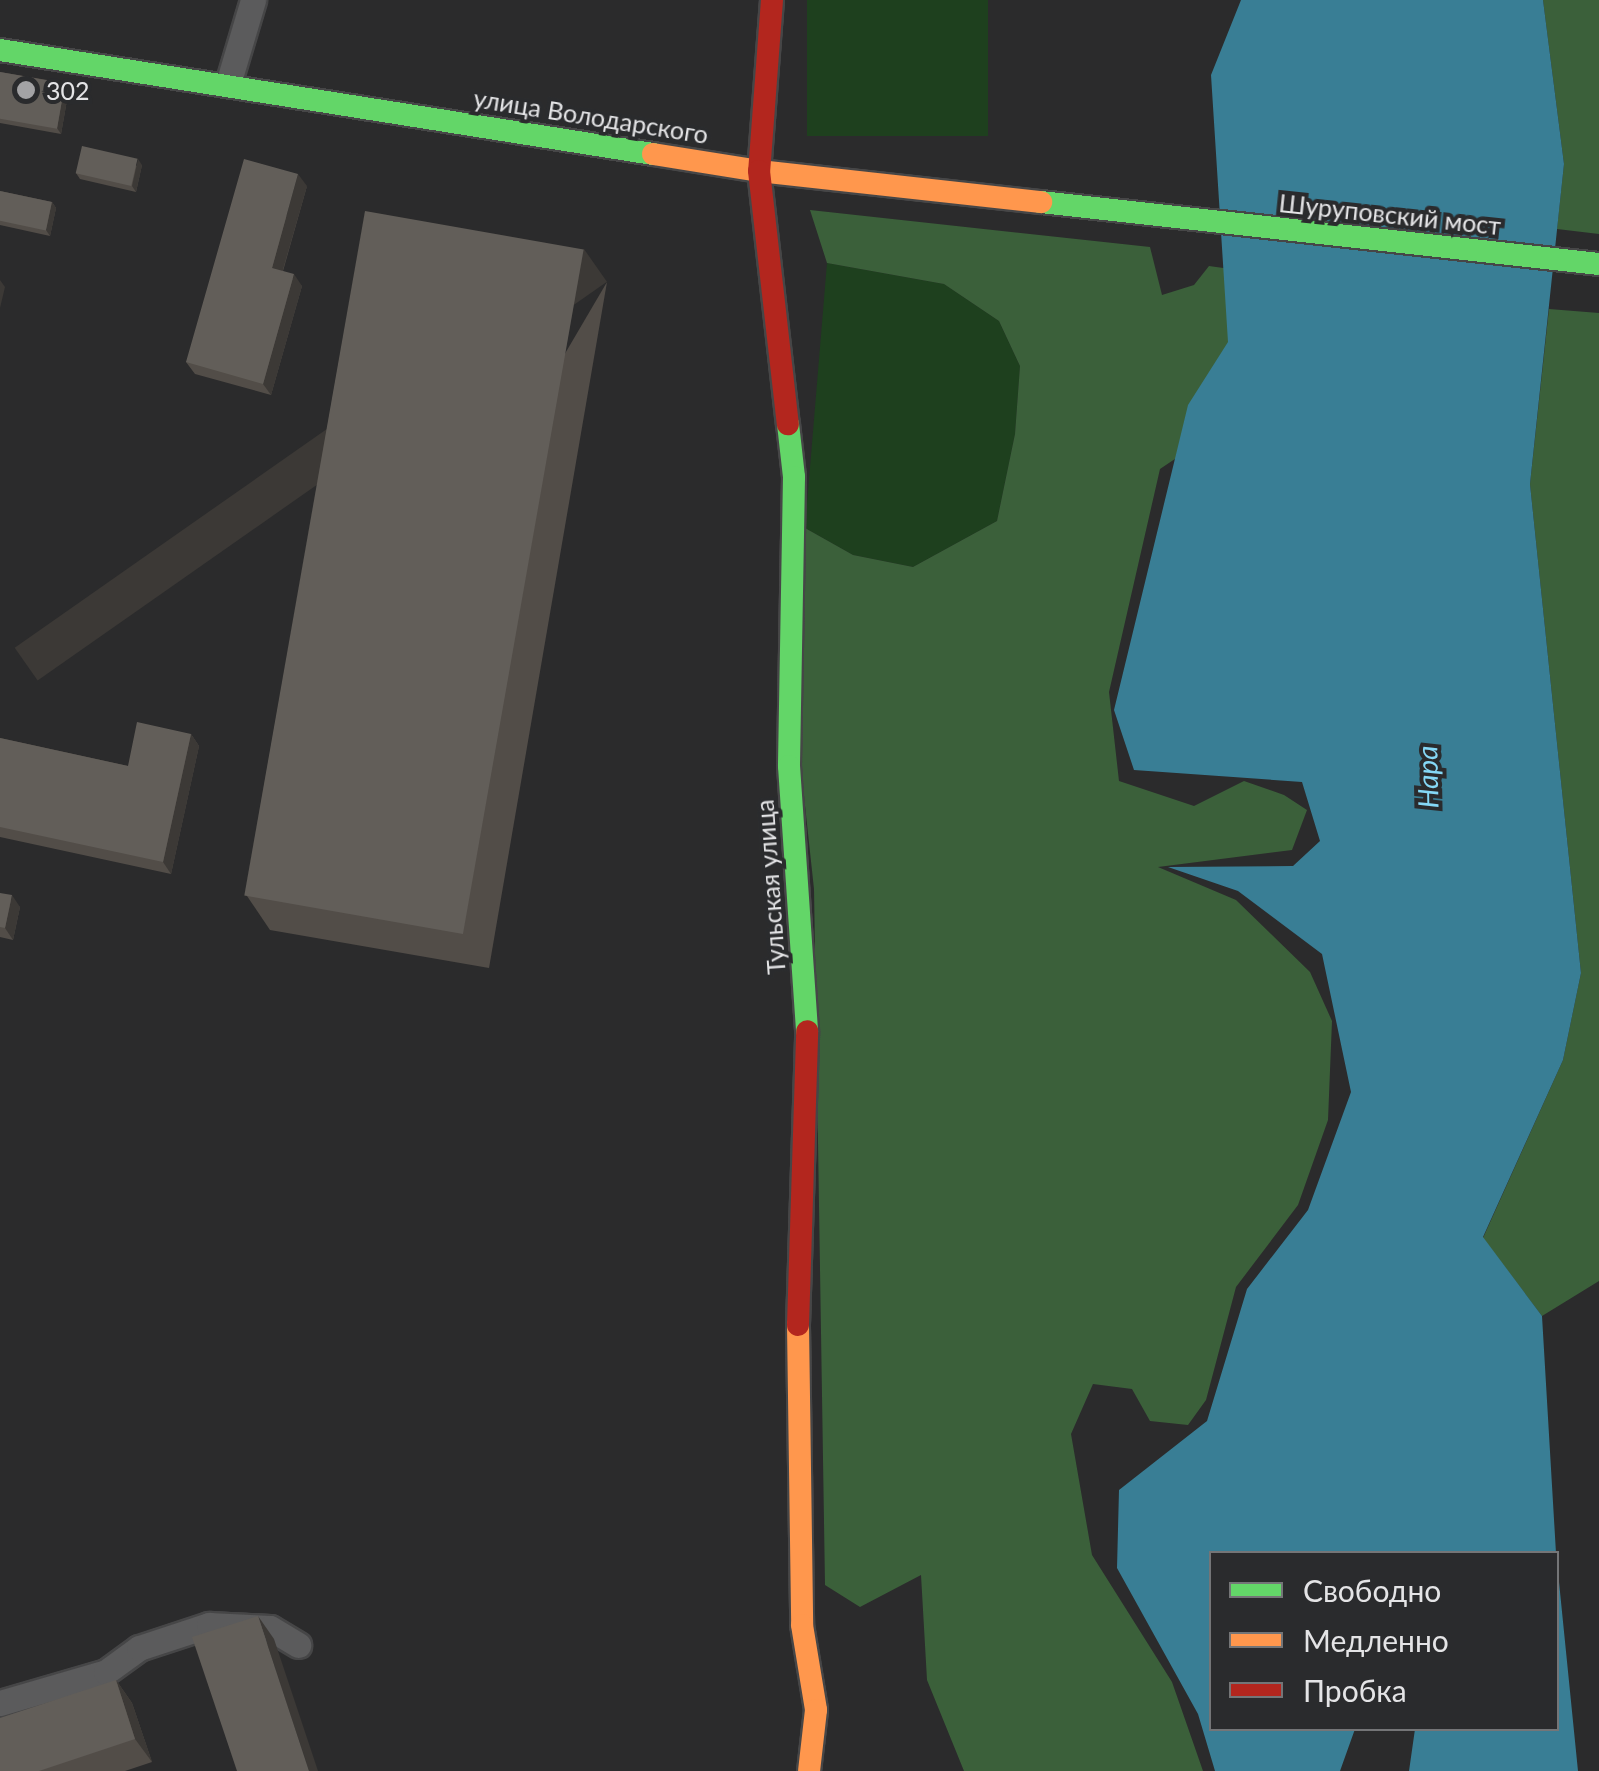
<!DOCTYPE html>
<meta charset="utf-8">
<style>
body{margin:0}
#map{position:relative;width:1599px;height:1771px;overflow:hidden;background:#2b2b2c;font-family:Lato,sans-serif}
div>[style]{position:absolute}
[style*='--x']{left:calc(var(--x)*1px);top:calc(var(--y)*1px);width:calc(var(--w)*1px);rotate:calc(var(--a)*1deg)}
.green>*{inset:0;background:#1e401e;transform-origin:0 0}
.forest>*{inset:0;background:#3b603a}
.water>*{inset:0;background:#397e95}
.roads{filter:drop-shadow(2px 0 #464647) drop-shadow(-2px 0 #464647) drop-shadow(0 2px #464647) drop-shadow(0 -2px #464647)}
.street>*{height:25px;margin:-12.5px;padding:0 12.5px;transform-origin:12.5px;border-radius:12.5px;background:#5b5b5c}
.fast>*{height:22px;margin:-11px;padding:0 11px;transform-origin:11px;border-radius:11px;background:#63d668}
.slow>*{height:22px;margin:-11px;padding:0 11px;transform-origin:11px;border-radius:11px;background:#ff974d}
.jam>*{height:22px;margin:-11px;padding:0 11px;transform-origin:11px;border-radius:11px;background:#b3261e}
.wall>*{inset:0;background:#524d48}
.shaded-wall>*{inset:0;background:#3c3936;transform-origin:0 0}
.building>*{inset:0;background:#625e59;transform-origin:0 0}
.dots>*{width:28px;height:28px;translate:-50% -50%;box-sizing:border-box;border:5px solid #2a2b2d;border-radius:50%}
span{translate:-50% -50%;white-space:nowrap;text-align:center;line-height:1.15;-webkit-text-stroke:8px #2a2b2d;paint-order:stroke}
.poi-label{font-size:25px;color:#e4e4e6}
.left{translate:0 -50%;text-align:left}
.street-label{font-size:25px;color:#e4e4e6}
.water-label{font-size:28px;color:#85d8f6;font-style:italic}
.legend{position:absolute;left:1209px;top:1551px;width:350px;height:180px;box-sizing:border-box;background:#2a2b2d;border:2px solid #747577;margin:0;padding:12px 18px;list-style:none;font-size:30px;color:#e4e4e6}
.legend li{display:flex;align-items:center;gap:20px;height:50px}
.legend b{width:50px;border:2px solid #747577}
</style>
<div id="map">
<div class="green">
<div style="left:807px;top:0;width:181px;height:136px"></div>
<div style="clip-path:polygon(827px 263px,944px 284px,999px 321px,1020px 366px,1015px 434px,997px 521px,913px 567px,853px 555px,805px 528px)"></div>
</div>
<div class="forest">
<div style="clip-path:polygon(1543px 0,1599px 0,1599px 234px,1557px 229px,1564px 164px)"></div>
<div style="clip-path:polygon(810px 210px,1150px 247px,1162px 295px,1194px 285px,1209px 266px,1281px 276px,1224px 426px,1160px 469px,1109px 692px,1119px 781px,1194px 806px,1244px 781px,1284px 795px,1307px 810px,1292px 850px,1158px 867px,1236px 900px,1310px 972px,1332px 1021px,1328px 1120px,1298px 1205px,1236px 1287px,1206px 1400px,1188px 1425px,1150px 1421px,1132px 1389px,1093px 1384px,1071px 1434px,1092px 1555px,1172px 1682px,1203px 1771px,964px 1771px,927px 1680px,921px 1575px,860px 1607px,825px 1585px,814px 889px,797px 731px,805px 528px,853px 555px,913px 567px,997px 521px,1015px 434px,1020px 366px,999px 321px,944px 284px,827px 263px)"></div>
<div style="clip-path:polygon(1549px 309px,1599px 313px,1599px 1281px,1542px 1316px,1483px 1238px,1563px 1060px,1581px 973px,1530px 484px)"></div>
</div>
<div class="water">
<div style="clip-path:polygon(1241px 0,1543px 0,1564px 164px,1530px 484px,1581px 973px,1563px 1060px,1483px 1237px,1542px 1316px,1556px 1553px,1212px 1554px,1212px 1728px,1355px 1729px,1340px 1771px,1215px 1771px,1198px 1714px,1117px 1568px,1119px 1490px,1207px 1421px,1247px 1289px,1308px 1210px,1351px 1092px,1322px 954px,1238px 891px,1168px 867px,1293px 866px,1320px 841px,1302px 782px,1134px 770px,1114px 710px,1188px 405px,1228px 342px,1211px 75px)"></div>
<div style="clip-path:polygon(1557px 1562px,1578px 1771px,1409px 1771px,1415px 1729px,1556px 1728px)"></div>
</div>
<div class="roads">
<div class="street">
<div style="--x:228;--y:84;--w:88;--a:-73.4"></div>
<div style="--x:0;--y:1703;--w:110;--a:-16.3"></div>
<div style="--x:106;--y:1672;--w:41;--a:-36"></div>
<div style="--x:139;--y:1648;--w:74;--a:-18.2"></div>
<div style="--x:209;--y:1625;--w:61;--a:2.8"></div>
<div style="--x:270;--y:1628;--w:33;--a:31"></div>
</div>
<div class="fast">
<div style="--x:0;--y:50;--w:661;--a:9.05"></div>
<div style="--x:1041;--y:202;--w:561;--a:6.34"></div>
<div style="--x:788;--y:424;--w:53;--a:83.5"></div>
<div style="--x:794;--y:477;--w:289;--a:91"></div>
<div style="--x:789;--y:766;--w:266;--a:86.1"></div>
</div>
<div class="slow">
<div style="--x:653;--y:154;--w:107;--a:9.1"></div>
<div style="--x:759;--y:171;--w:284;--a:6.3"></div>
<div style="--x:798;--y:1325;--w:300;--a:89.2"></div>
<div style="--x:802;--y:1625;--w:86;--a:80.6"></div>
<div style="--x:816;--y:1710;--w:61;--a:96.5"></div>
</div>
<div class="jam">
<div style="--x:772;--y:0;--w:171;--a:94.3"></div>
<div style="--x:759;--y:171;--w:255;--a:83.5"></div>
<div style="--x:798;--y:1325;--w:294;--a:-88.2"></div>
</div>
</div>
<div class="wall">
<div style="clip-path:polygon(0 72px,65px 83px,69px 89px,61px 134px,0 123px)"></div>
<div style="clip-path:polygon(142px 165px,136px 192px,80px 179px,76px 173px)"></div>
<div style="clip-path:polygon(307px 186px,283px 271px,302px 286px,271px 395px,195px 374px,186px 362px)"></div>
<div style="clip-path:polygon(0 191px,52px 202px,56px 208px,50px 236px,0 225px)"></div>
<div style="clip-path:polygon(607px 282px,489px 968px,270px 930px,247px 896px)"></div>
<div style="clip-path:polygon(191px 734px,199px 746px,171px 874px,0 837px,0 738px,128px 766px)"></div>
<div style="clip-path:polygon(0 893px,20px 907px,13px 940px,0 937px)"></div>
<div style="clip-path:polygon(116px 1680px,132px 1703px,152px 1762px,125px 1771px,0 1771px)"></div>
</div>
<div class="shaded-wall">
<div style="clip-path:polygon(65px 83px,69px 89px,61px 134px,57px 128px)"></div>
<div style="clip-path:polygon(138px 159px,142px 165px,136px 192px,132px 186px)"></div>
<div style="clip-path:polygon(298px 174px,307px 186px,280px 280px,272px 268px)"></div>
<div style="clip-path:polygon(52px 202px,56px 208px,50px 236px,46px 230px)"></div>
<div style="left:584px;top:249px;width:40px;height:695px;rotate:55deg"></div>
<div style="clip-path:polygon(294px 274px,302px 286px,271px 395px,263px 384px)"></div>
<div style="clip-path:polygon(0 280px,5px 287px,0 308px)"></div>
<div style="clip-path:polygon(191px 734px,199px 746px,171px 874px,163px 862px)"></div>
<div style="clip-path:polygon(12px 895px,20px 907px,13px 940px,5px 928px)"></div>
<div style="clip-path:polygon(258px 1616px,274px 1639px,318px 1771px,309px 1771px)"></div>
<div style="clip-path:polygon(116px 1680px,132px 1703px,152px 1762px,135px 1739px)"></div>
</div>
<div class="building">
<div style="left:0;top:72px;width:66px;height:46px;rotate:10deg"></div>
<div style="left:82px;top:146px;width:57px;height:28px;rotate:13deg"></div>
<div style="clip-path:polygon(244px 159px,298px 174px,272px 268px,294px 274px,263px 384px,186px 362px)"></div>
<div style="left:0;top:191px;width:53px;height:29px;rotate:12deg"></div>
<div style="left:365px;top:211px;width:222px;height:695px;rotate:10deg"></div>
<div style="clip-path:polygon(137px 722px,191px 734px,163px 862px,0 827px,0 738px,128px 766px)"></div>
<div style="clip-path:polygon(0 893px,12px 895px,5px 928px,0 927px)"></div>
<div style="clip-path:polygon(258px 1616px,309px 1771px,237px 1771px,192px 1637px)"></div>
<div style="clip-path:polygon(116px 1680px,135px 1739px,39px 1771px,0 1771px,0 1718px)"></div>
</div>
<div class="dots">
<div style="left:26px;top:90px;background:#a3a3a5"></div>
</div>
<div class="poi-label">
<span class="left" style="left:46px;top:90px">302</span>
</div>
<div class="street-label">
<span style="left:591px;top:116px;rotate:9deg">улица Володарского</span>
<span style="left:1390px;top:214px;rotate:6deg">Шуруповский мост</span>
<span style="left:770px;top:887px;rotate:-94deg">Тульская улица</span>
</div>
<div class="water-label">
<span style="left:1427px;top:777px;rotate:-91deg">Нара</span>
</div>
<ul class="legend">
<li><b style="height:12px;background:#63d668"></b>Свободно</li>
<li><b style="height:12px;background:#ff974d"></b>Медленно</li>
<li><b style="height:12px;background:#b3261e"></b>Пробка</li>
</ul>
</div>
